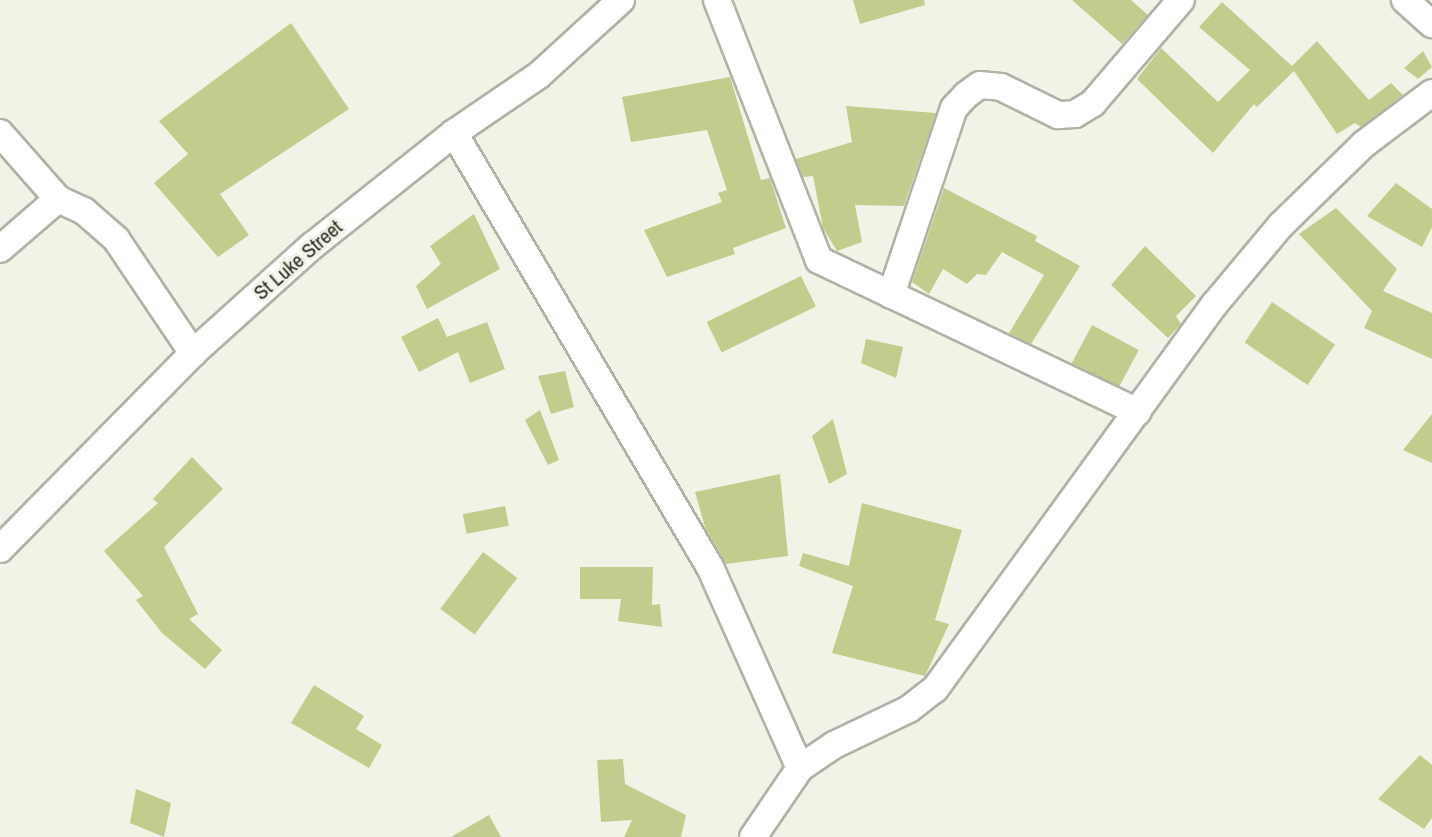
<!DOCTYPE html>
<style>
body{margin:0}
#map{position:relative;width:1432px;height:837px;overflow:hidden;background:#f0f3e5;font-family:"Archivo Narrow",sans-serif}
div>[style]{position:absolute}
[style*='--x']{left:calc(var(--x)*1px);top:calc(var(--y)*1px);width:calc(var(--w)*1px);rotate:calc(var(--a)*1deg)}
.building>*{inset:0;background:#c2cd8d;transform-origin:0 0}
.roads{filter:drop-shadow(2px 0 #afb2a5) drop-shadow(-2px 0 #afb2a5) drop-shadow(0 2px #afb2a5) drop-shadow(0 -2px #afb2a5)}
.street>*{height:26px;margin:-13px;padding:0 13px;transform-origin:13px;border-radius:13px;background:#fff}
span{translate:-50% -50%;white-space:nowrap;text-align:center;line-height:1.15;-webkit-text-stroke:6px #f0f3e5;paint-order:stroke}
.street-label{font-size:21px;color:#2d2e29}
</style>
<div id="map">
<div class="building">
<div style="clip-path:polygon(853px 0,924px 0,925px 5px,860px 24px)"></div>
<div style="clip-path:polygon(1072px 0,1131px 0,1148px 15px,1122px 44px)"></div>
<div style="clip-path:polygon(1222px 2px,1292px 66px,1317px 41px,1369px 100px,1391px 83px,1403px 95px,1361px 127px,1355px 123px,1337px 134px,1294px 71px,1257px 107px,1254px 104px,1213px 153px,1137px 79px,1161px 48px,1218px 102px,1250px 70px,1199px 27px)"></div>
<div style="clip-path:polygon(291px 23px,349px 109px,220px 194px,249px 235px,218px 257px,154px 183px,188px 154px,159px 121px)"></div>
<div style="clip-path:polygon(1423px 51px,1432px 67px,1418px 79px,1404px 68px)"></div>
<div style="clip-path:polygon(730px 77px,761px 180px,770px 178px,786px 228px,733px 248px,735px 254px,667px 277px,644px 230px,722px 202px,718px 193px,727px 190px,707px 130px,631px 142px,622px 97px)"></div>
<div style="clip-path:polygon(846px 106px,936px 113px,904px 206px,855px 205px,862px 242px,837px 251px,823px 228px,813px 176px,803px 177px,796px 159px,852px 142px)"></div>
<div style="clip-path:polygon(1396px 183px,1432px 209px,1432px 227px,1422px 247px,1367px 216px)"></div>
<div style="clip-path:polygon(944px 188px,1037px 236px,1035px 241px,1080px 266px,1031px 344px,1009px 333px,1044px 275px,1002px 252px,986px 275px,977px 274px,967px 284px,943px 269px,929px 294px,912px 282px)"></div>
<div style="clip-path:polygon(1336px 208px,1397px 269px,1383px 291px,1432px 313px,1432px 359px,1364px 328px,1372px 311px,1299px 234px)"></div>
<div style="clip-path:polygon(474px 214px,500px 269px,427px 309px,416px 286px,441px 264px,430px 246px)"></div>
<div style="clip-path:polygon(1145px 246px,1196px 296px,1176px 316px,1181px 324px,1168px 338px,1111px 285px)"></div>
<div style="left:801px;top:276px;width:34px;height:105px;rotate:64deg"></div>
<div style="left:1272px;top:302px;width:76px;height:49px;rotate:34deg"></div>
<div style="clip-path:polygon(438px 318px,447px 337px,487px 322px,505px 369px,470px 383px,458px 352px,419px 372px,401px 337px)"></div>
<div style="left:1092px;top:325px;width:53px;height:43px;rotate:28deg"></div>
<div style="clip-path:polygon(866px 339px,903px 347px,896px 378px,861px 363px)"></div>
<div style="clip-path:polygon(565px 371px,574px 407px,551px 414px,538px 376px)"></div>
<div style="clip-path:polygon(540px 410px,559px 460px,548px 465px,525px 420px)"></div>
<div style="clip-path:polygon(1432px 414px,1432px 463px,1403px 450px)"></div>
<div style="clip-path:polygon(833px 419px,847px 474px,829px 484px,812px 436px)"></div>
<div style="clip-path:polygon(192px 457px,223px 489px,164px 547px,198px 614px,189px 619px,222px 650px,205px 669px,162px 633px,136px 600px,143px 596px,104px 551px,158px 503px,153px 499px)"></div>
<div style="clip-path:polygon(780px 474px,788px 556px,726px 564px,705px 527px,695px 492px)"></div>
<div style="clip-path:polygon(862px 503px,962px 530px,935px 620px,949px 624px,925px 676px,832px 653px,853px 586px,799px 566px,803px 553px,849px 566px)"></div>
<div style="left:505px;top:506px;width:20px;height:43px;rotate:79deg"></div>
<div style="left:483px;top:552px;width:43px;height:71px;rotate:37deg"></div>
<div style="clip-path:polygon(580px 567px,653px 567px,652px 605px,660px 604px,662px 627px,618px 621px,621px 599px,580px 599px)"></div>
<div style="clip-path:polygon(314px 685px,364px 716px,356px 729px,382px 745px,369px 768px,291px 723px)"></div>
<div style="clip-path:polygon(1420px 755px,1432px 765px,1432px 818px,1424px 829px,1378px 799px)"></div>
<div style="clip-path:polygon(623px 759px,625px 784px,686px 815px,681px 837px,624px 837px,632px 820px,601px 822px,597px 760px)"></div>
<div style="clip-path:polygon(136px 789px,171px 803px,164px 837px,130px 823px)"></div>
<div style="clip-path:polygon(489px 815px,501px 837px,451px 837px)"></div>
</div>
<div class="roads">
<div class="street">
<div style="--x:717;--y:0;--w:279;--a:68.6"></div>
<div style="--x:819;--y:260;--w:353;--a:25.5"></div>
<div style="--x:1405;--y:0;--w:36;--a:42"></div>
<div style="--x:0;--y:133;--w:88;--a:48.7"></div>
<div style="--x:454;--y:133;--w:504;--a:59.47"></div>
<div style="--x:710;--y:567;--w:220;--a:65.9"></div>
<div style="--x:0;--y:249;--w:77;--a:-40.8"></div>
<div style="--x:58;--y:199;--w:29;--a:25"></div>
<div style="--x:84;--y:211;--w:43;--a:41.2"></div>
<div style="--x:116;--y:239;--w:138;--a:56"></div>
<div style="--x:891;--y:295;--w:197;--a:-71.4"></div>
<div style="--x:954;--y:108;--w:18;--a:-47"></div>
<div style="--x:966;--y:95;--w:17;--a:-36"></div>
<div style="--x:980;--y:85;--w:21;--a:5"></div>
<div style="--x:1001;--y:87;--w:64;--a:26.2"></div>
<div style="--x:1058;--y:115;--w:17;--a:-3"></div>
<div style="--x:1075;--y:114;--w:21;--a:-31"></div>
<div style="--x:1093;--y:103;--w:135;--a:-49.5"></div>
<div style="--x:0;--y:549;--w:275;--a:-45.4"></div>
<div style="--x:193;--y:353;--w:160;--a:-42"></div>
<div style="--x:312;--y:246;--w:181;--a:-38.5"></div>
<div style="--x:454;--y:133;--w:103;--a:-34.3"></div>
<div style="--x:539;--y:75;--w:111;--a:-42.4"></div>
<div style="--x:753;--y:837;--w:83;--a:-55.7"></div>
<div style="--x:800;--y:768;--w:41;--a:-34.1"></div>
<div style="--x:834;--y:745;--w:83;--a:-25.6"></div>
<div style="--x:909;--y:709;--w:33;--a:-38"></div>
<div style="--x:935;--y:689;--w:475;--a:-54"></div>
<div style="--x:1214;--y:305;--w:104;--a:-50.1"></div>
<div style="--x:1281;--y:225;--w:116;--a:-44.3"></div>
<div style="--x:1364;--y:144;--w:85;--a:-36.9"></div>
</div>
</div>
<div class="street-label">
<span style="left:298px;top:260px;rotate:-41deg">St Luke Street</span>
</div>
</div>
